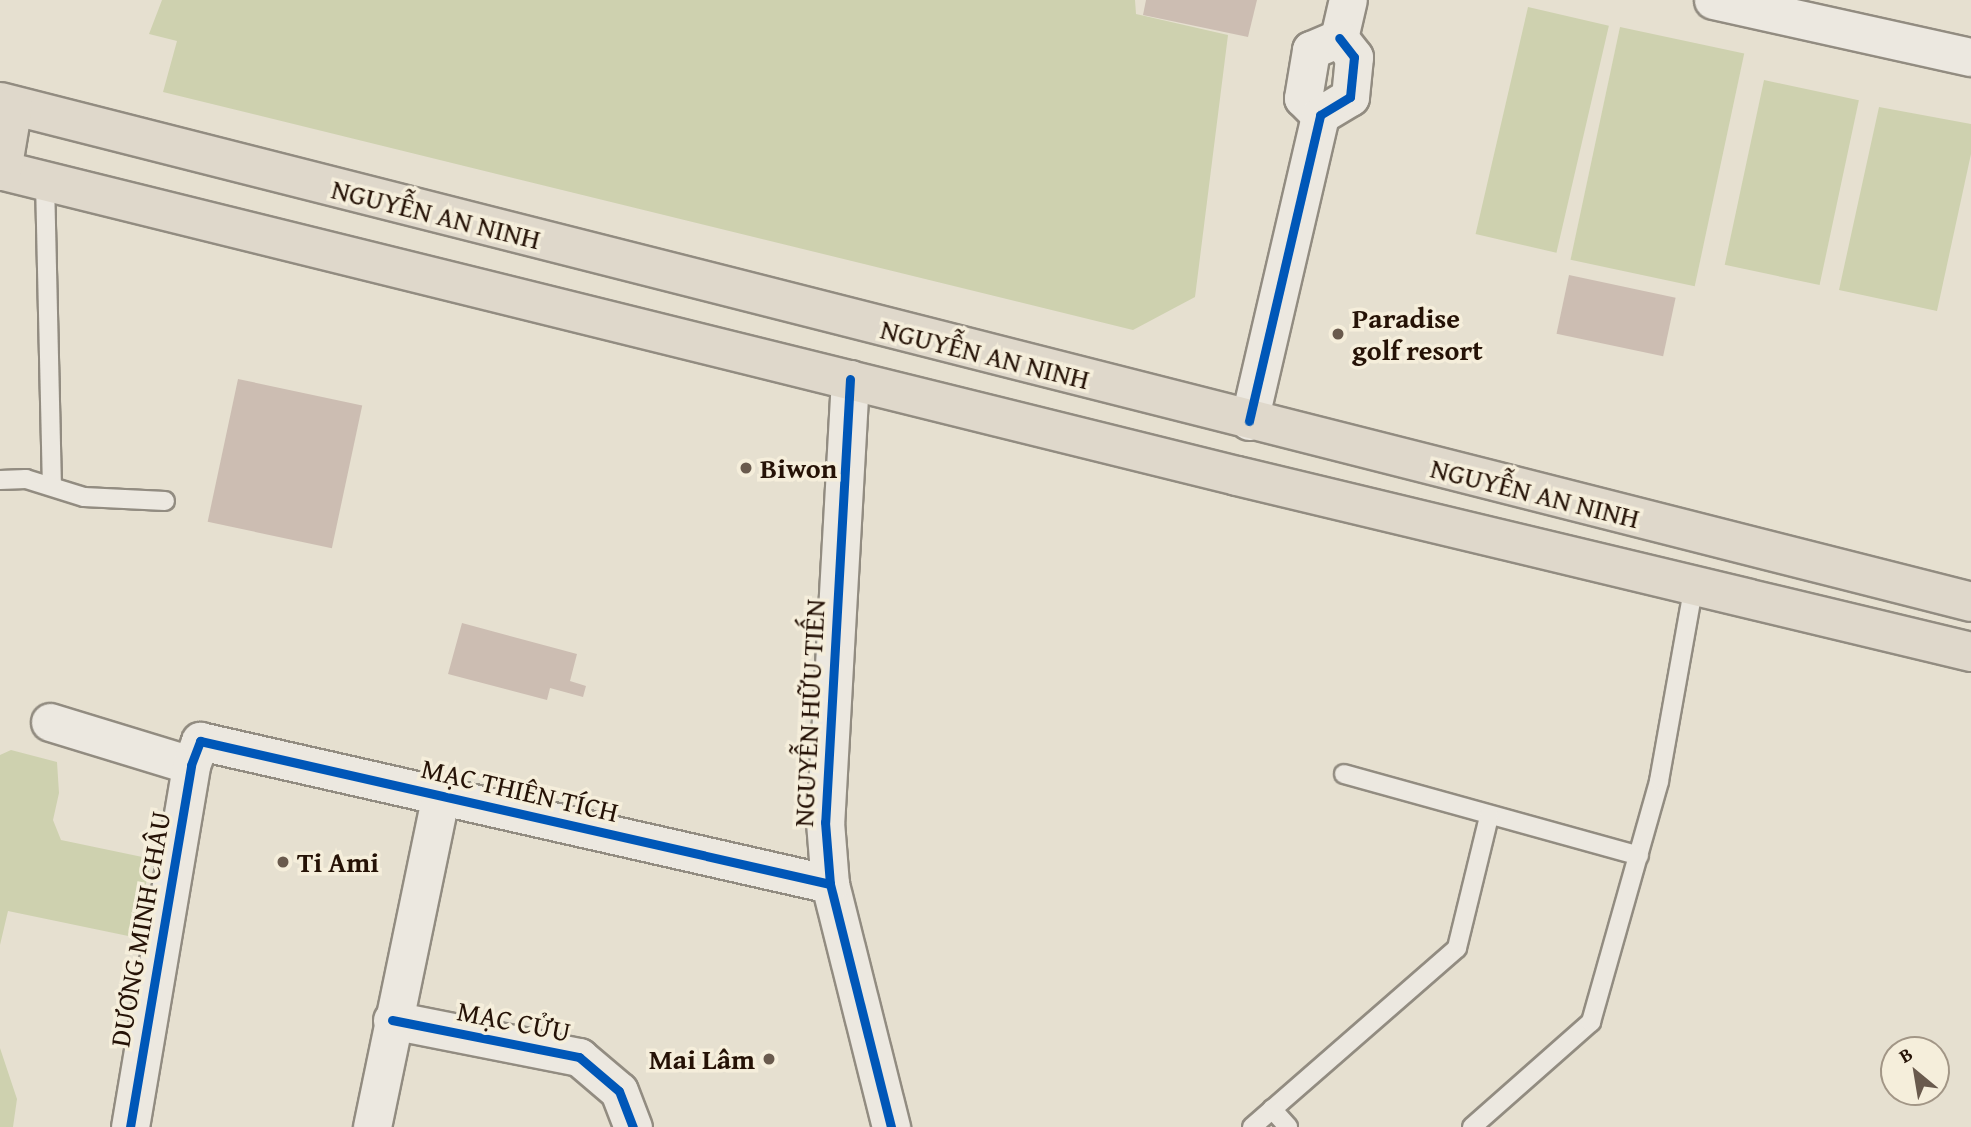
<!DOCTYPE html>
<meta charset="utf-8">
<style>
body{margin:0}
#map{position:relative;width:1971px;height:1127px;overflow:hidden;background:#e6e0d0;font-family:"Gentium Book Plus",serif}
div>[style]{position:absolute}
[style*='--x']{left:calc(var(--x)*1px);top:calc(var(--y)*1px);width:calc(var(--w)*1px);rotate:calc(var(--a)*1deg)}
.green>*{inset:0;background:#ced1af;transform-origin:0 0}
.building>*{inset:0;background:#ccbdb2;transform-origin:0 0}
.roads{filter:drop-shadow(2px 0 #928c81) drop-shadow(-2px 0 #928c81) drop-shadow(0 2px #928c81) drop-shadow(0 -2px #928c81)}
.service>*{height:18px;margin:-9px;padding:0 9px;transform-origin:9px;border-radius:9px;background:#ece8e0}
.minor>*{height:37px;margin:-18.5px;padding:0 18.5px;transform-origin:18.5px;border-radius:18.5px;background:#ece8e0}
.primary>*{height:38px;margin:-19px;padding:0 19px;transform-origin:19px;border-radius:19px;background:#dfd8cb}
.cycleway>*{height:9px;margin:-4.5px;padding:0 4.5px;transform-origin:4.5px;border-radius:4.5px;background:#0057b8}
.dots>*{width:19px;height:19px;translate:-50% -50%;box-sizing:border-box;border:4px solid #f5eedb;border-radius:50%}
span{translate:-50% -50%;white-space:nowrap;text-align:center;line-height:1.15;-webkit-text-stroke:7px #f5eedb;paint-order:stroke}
.street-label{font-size:28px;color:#251206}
.poi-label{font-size:28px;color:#251206;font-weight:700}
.left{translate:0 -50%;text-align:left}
.right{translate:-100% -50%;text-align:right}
.north{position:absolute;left:1880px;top:1036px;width:70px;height:70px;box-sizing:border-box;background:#f5eedb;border:2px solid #a29686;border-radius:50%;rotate:330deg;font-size:19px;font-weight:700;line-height:28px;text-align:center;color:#251206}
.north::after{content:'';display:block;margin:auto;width:24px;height:32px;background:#695a4d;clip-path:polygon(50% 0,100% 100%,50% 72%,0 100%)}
</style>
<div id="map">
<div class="green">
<div style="clip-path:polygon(162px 0,1135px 0,1136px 14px,1228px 35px,1195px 297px,1133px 330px,163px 92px,177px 41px,149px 34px)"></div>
<div style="left:1528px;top:7px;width:83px;height:233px;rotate:13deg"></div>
<div style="left:1620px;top:27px;width:127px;height:238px;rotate:12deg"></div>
<div style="left:1764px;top:80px;width:97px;height:189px;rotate:12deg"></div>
<div style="clip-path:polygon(1879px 107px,1971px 124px,1971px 154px,1937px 311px,1839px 290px)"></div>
<div style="clip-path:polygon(11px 750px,57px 762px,59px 793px,53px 820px,61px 840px,152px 859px,133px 937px,8px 911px,0 945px,0 755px)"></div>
<div style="clip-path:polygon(0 1048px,17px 1099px,13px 1127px,0 1127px)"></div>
</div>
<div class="building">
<div style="clip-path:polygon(1146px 0,1257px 0,1248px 37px,1143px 15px)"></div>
<div style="left:1569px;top:275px;width:109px;height:60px;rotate:12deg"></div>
<div style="left:238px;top:379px;width:127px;height:146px;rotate:12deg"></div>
<div style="clip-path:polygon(462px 623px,577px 654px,570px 681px,586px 686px,583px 697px,550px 688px,547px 700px,448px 674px)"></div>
</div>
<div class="roads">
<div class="service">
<div style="--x:45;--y:181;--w:305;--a:88.7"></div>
<div style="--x:0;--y:480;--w:26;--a:-2"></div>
<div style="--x:26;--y:479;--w:61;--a:17.2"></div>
<div style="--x:84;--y:497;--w:81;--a:2.8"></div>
<div style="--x:1344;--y:774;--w:306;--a:15.5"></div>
<div style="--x:1272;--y:1109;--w:24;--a:48"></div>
<div style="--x:1252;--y:1127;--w:272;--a:-41.1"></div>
<div style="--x:1457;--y:948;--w:135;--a:-76.3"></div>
<div style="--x:1472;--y:1127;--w:159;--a:-41.4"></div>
<div style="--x:1591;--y:1022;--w:250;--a:-74.2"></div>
<div style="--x:1659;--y:781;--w:199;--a:-79.9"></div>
</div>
<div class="minor">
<div style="--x:1713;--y:0;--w:264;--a:12.5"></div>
<div style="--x:1339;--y:38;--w:39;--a:-77"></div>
<div style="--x:1320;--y:115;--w:24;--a:-135"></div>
<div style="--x:1303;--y:98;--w:49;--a:-80.5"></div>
<div style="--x:1311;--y:50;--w:30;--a:-23"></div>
<div style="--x:850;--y:379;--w:444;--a:93.2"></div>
<div style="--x:825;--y:822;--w:62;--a:85.4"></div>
<div style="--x:830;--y:884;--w:251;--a:75.9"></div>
<div style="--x:1249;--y:421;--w:314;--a:-76.9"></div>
<div style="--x:1320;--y:115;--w:35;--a:-31"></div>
<div style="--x:1350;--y:97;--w:40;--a:-84.3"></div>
<div style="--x:1354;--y:57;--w:24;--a:-128"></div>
<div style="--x:50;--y:722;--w:147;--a:17"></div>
<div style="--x:392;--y:1020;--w:191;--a:11.2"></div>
<div style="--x:579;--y:1057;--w:52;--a:40.4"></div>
<div style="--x:619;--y:1091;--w:39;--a:69"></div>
<div style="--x:130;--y:1127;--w:367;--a:-80.4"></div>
<div style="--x:191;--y:765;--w:26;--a:-69"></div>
<div style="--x:200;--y:741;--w:646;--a:12.79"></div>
<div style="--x:372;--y:1127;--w:339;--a:-78.3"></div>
</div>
<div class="primary">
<div style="--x:0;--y:102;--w:2033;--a:14.23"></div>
<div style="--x:0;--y:170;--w:1274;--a:13.89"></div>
<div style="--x:1237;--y:476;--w:755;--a:13.48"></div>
<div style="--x:2;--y:171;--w:66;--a:-80.4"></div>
</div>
</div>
<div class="cycleway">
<div style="--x:850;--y:379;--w:444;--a:93.2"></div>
<div style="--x:825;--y:822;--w:62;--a:85.4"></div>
<div style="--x:830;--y:884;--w:251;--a:75.9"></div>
<div style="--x:1249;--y:421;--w:314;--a:-76.9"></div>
<div style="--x:1320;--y:115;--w:35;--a:-31"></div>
<div style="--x:1350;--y:97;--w:40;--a:-84.3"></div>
<div style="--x:1354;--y:57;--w:24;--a:-128"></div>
<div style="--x:392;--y:1020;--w:191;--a:11.2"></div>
<div style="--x:579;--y:1057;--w:52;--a:40.4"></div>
<div style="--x:619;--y:1091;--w:39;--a:69"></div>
<div style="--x:130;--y:1127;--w:367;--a:-80.4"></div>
<div style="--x:191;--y:765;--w:26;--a:-69"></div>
<div style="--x:200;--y:741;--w:646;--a:12.79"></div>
</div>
<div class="dots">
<div style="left:1338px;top:334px;background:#695a4d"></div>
<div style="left:746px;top:468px;background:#695a4d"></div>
<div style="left:283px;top:862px;background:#695a4d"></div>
<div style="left:769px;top:1059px;background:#695a4d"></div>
</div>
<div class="street-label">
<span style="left:436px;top:214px;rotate:14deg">NGUYỄN AN NINH</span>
<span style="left:985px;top:354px;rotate:14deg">NGUYỄN AN NINH</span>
<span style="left:1535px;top:493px;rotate:14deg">NGUYỄN AN NINH</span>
<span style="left:809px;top:713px;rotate:-87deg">NGUYỄN HỮU TIẾN</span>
<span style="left:520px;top:790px;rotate:13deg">MẠC THIÊN TÍCH</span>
<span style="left:140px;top:929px;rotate:-80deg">DƯƠNG MINH CHÂU</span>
<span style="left:514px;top:1021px;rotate:11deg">MẠC CỬU</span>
</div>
<div class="poi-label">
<span class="left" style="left:1352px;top:334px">Paradise<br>golf resort</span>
<span class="left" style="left:760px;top:468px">Biwon</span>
<span class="left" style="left:297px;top:862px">Ti Ami</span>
<span class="right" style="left:755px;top:1059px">Mai Lâm</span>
</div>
<div class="north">B</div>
</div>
